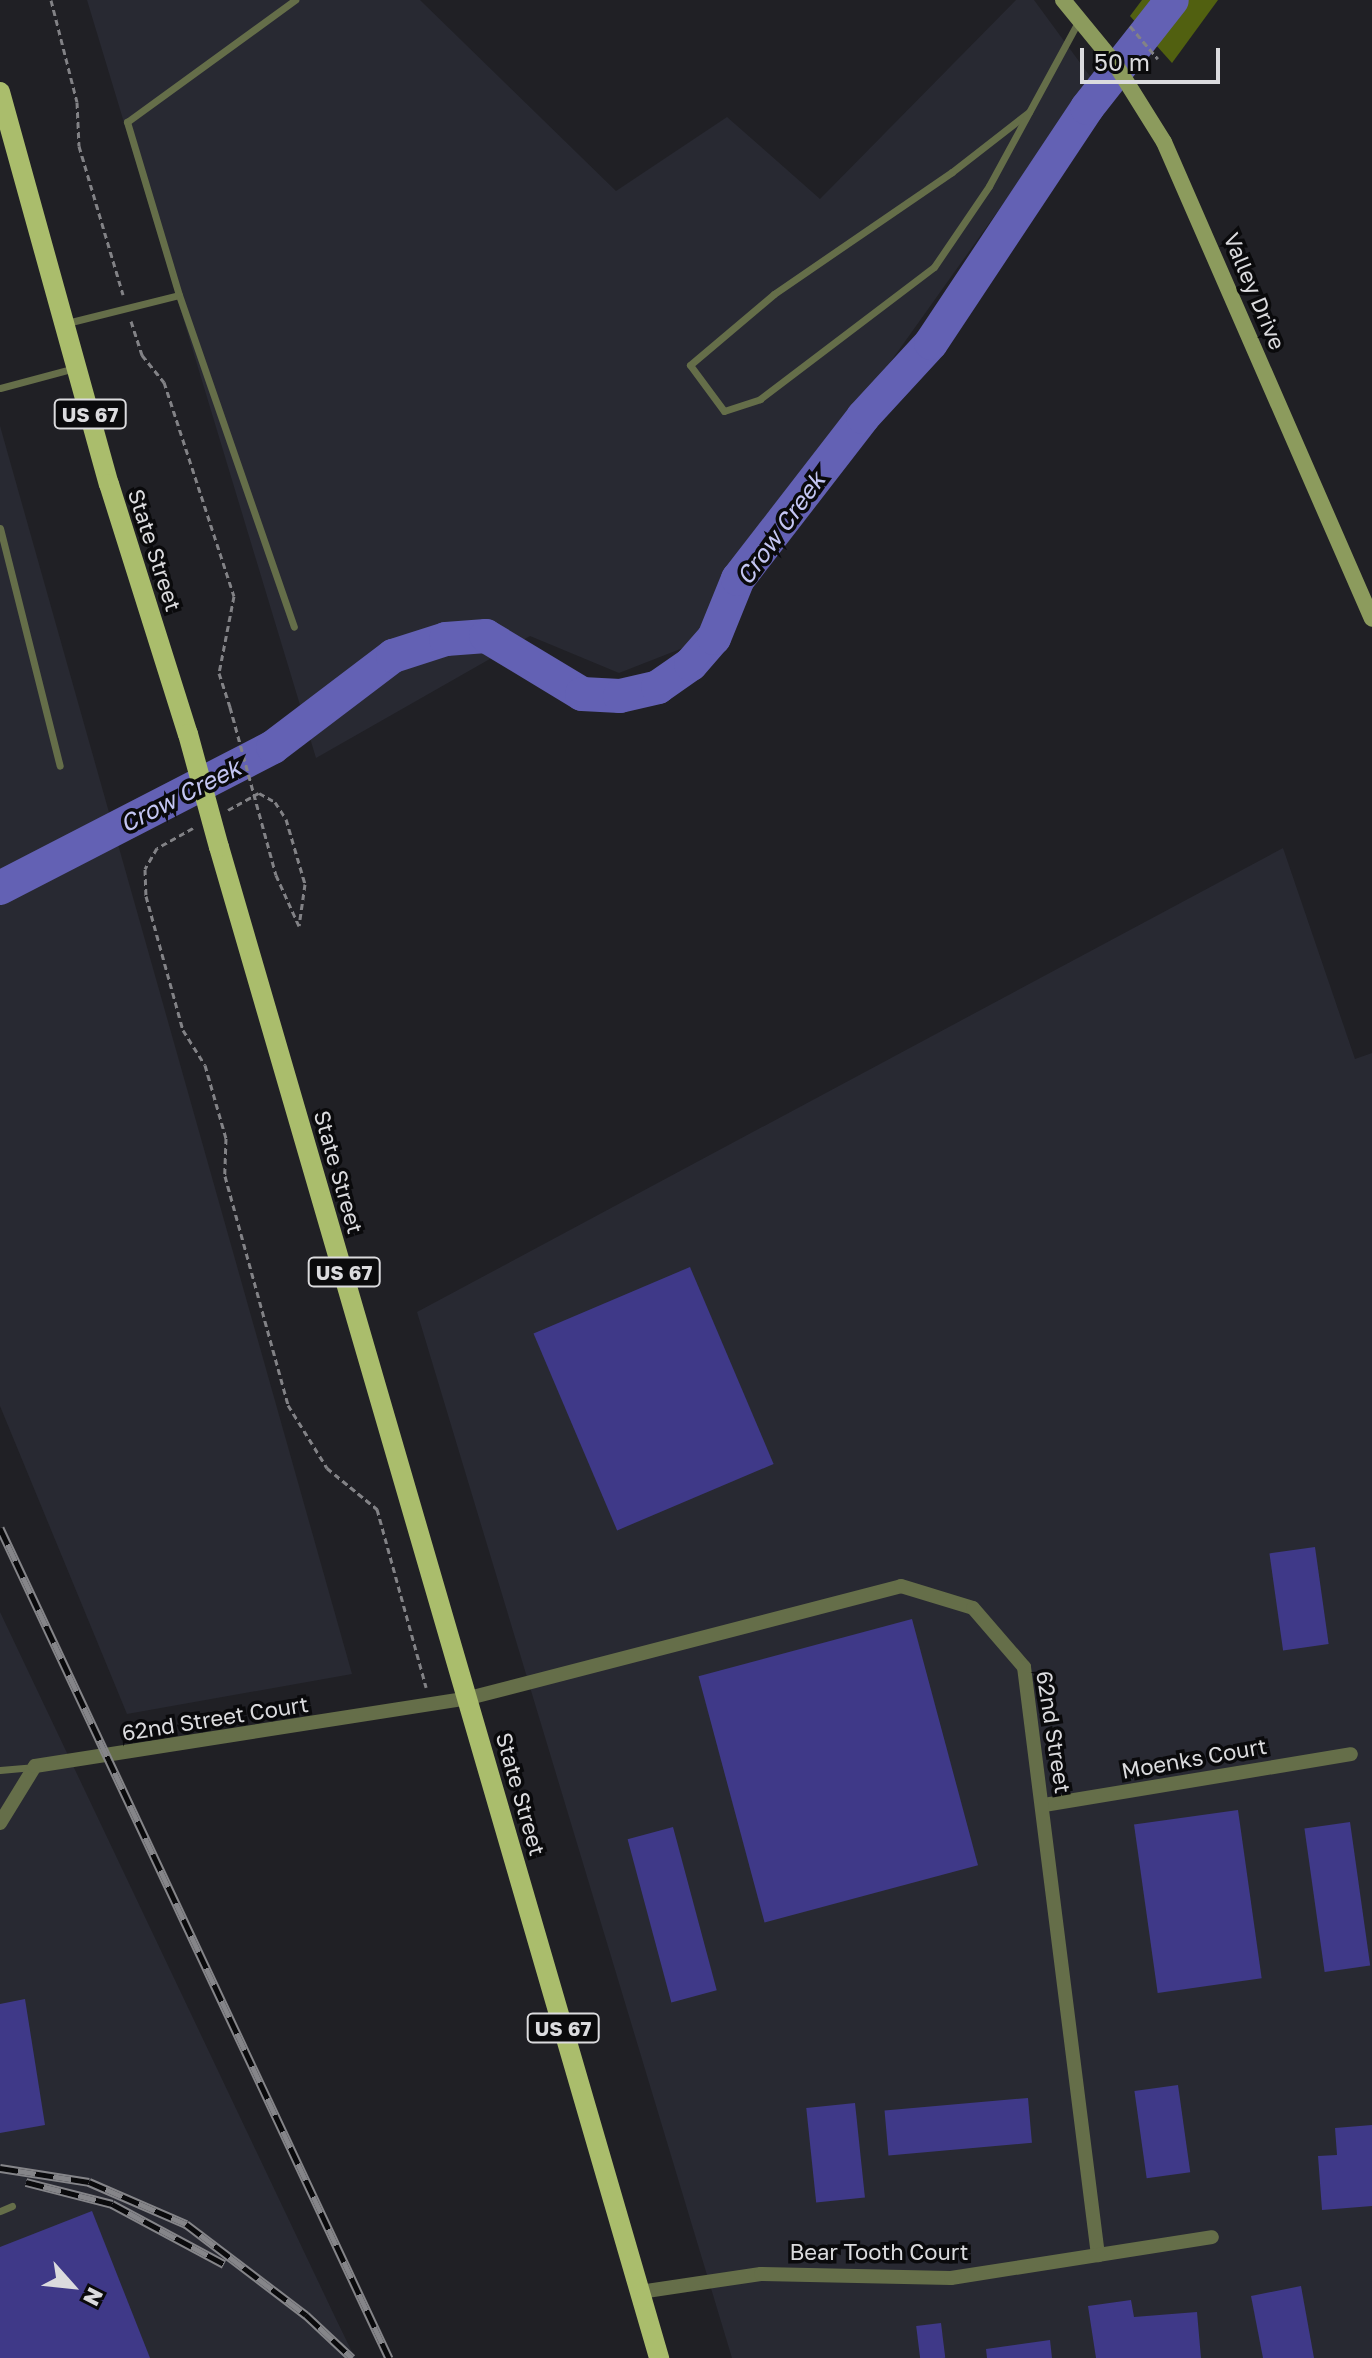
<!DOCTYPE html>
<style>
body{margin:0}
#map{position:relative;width:1372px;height:2358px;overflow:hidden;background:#202025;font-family:"Golos Text",sans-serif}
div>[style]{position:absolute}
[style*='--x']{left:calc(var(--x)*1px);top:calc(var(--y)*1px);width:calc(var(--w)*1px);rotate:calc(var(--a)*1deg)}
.built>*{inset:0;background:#282932}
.forest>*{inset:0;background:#516010}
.river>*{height:34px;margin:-17px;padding:0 17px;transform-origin:17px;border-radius:17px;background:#6361b4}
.building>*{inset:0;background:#3f3988;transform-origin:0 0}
.path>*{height:3px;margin-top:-1.5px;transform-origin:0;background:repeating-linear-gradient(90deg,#828286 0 6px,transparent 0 10px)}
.lane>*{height:7px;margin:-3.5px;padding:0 3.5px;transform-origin:3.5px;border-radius:3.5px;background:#656e49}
.street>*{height:14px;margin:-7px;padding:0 7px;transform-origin:7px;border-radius:7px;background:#656e49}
.secondary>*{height:16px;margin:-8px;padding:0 8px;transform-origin:8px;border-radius:8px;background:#8c9b5d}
.primary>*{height:20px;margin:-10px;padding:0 10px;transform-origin:10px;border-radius:10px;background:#aabd6c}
.rail>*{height:9px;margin-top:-4.5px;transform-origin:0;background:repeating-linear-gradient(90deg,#0a0a0c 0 18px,#858589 0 36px);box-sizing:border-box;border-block:2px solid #858589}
.path-bridge>*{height:3px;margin-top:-1.5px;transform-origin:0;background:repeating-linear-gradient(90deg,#828286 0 6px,transparent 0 10px)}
.primary-bridge>*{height:20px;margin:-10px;padding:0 10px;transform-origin:10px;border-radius:10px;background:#aabd6c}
span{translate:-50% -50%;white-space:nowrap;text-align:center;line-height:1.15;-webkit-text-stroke:7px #0a0a0c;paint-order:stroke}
.shield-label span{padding:2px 6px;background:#0a0a0c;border:2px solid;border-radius:6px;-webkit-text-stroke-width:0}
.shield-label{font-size:20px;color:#dbdbde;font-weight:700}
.street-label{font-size:22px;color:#dbdbde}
.water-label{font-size:24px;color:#c4c6f3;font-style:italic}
.north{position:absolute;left:32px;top:2246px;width:80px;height:80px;-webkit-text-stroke:6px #0a0a0c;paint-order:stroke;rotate:117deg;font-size:22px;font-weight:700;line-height:32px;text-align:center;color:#dbdbde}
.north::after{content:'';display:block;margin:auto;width:28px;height:36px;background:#dbdbde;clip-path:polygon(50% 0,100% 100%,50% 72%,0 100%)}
.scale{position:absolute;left:1080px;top:48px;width:140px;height:36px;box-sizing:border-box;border:4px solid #dbdbde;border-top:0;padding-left:10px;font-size:24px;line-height:28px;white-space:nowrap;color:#dbdbde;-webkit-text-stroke:6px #0a0a0c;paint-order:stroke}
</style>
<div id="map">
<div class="built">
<div style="clip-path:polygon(87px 0,420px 0,616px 191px,727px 117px,820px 199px,1016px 0,1034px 0,1092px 79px,688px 646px,619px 673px,530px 636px,316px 758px)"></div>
<div style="clip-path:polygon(0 426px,352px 1674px,127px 1714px,0 1406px)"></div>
<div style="clip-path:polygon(1283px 848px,1355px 1059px,1372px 1053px,1372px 2358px,732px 2358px,417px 1312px)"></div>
<div style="clip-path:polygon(0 1612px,336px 2319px,355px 2358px,0 2358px)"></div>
</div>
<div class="forest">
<div style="clip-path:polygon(1142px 0,1218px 0,1172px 63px,1130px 16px)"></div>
</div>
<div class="river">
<div style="--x:0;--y:888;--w:307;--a:-27.3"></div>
<div style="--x:273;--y:747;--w:151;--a:-37.2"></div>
<div style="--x:393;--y:656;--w:56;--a:-17.8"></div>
<div style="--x:446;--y:639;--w:40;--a:-4.3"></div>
<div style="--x:486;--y:636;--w:112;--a:31.1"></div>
<div style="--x:582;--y:694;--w:38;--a:3"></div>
<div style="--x:620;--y:696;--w:39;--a:-13"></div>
<div style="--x:658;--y:687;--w:40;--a:-34.9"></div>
<div style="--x:691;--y:664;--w:35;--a:-49"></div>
<div style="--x:714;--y:638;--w:64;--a:-67.9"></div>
<div style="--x:738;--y:579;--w:205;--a:-52.3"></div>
<div style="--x:863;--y:417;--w:100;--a:-47.4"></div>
<div style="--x:931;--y:343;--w:282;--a:-56.4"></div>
<div style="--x:1087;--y:108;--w:137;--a:-51.8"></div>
</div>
<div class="building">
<div style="left:690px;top:1267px;width:214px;height:170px;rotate:67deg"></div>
<div style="left:1315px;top:1547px;width:98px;height:46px;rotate:82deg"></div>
<div style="left:912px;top:1619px;width:255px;height:221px;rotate:75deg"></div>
<div style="left:1238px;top:1810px;width:170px;height:105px;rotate:82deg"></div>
<div style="left:1350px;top:1822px;width:145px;height:46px;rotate:82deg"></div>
<div style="left:673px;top:1827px;width:169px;height:47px;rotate:75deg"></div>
<div style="clip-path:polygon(25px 1999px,45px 2125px,0 2133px,0 2004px)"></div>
<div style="left:1178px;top:2085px;width:88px;height:44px;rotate:82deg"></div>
<div style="left:1028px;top:2098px;width:45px;height:144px;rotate:85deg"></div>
<div style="left:855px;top:2103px;width:95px;height:49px;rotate:84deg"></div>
<div style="clip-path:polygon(1372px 2125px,1372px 2206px,1322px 2210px,1318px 2156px,1337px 2155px,1335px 2128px)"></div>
<div style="clip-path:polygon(92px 2211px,150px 2358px,0 2358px,0 2247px)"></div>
<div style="clip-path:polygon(1301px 2286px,1314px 2358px,1263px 2358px,1251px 2296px)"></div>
<div style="clip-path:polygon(1131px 2300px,1134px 2317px,1197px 2312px,1201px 2358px,1096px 2358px,1088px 2306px)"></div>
<div style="left:941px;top:2323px;width:35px;height:25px;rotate:83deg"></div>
<div style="clip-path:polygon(1050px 2340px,1052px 2358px,987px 2358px,986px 2349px)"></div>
</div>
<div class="path">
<div style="--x:51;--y:0;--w:105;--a:75.7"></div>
<div style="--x:77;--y:102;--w:44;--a:87.4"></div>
<div style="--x:79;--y:146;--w:155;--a:73.5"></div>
<div style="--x:1130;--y:26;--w:43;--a:49.7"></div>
<div style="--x:131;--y:321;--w:36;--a:72"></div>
<div style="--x:142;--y:355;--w:35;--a:51"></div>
<div style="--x:164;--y:382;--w:225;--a:71.9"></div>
<div style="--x:234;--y:596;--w:78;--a:101"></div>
<div style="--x:219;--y:673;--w:36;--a:72"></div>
<div style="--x:228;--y:810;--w:35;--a:-29"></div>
<div style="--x:259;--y:793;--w:18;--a:29"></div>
<div style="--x:275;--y:802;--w:20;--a:57"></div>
<div style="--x:286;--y:819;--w:68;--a:73.7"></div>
<div style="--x:305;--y:884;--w:42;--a:98.1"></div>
<div style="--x:299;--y:926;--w:56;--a:-114.3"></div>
<div style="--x:193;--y:828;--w:41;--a:150.9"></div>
<div style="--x:157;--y:848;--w:24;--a:120"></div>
<div style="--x:145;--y:869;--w:27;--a:88"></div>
<div style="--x:146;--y:896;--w:139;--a:74.6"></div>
<div style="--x:183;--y:1030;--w:41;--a:57.8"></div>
<div style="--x:205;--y:1065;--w:76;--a:74"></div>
<div style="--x:226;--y:1138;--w:38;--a:92"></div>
<div style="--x:225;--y:1176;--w:238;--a:74.6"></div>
<div style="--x:288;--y:1405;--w:74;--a:58.2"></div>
<div style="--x:327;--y:1468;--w:65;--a:39.4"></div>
<div style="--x:377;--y:1509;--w:185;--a:74.6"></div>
</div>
<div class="lane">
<div style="--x:1029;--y:112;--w:98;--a:142.1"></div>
<div style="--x:952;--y:172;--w:216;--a:145.6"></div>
<div style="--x:774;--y:294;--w:110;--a:139.8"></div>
<div style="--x:690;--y:365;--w:57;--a:53.5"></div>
<div style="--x:724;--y:411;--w:38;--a:-18"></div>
<div style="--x:760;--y:399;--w:218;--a:-37.2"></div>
<div style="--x:934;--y:267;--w:98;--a:-55.8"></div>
<div style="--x:989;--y:186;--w:189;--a:-61.5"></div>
<div style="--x:179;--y:295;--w:351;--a:70.9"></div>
<div style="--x:67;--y:323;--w:115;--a:-14"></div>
<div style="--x:179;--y:295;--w:181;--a:-106.7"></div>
<div style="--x:127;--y:122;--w:208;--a:-36"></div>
<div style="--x:0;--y:388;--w:78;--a:-14.9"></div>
<div style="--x:0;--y:528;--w:245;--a:75.9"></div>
<div style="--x:0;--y:1770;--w:33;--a:-5"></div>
<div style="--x:0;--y:2211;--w:13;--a:-23"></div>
</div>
<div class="street">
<div style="--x:1044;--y:1805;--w:311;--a:-9.4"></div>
<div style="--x:0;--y:1823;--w:67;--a:-58.4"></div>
<div style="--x:35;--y:1766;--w:439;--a:-8.9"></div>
<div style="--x:469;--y:1698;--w:446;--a:-14.5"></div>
<div style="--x:901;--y:1586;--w:75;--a:17"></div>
<div style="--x:973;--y:1608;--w:78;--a:49.2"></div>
<div style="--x:1024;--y:1667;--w:593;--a:82.83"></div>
<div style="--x:640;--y:2292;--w:122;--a:-8.5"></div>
<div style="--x:761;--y:2274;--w:190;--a:1.2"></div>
<div style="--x:951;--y:2278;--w:264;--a:-8.9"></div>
</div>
<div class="secondary">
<div style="--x:1063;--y:0;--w:80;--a:50.6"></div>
<div style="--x:1114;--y:62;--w:94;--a:58"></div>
<div style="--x:1164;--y:142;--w:520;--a:66.44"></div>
</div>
<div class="primary">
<div style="--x:0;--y:92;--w:407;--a:74.5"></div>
<div style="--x:109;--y:484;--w:262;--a:72.5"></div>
<div style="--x:219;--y:847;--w:1574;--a:73.76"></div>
</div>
<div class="rail">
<div style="--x:0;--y:1528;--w:917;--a:64.89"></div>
<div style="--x:0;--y:2168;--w:90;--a:8.9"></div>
<div style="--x:89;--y:2182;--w:106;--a:23.4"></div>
<div style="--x:186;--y:2224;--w:151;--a:37.2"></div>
<div style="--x:306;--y:2315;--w:63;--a:43.1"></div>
<div style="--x:26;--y:2182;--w:89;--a:14.3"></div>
<div style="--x:112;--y:2204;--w:127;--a:28.2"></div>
</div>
<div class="path-bridge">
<div style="--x:230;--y:707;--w:174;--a:74.7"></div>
</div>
<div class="primary-bridge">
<div style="--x:188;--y:734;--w:117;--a:74.7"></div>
</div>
<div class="shield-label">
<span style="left:90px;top:414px">US 67</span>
<span style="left:344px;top:1272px">US 67</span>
<span style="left:563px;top:2028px">US 67</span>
</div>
<div class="street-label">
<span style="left:1255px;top:291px;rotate:67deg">Valley Drive</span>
<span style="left:155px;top:550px;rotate:72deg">State Street</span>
<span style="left:339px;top:1172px;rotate:74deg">State Street</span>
<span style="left:215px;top:1718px;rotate:-9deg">62nd Street Court</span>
<span style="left:1054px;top:1732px;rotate:81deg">62nd Street</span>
<span style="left:1194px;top:1758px;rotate:-10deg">Moenks Court</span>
<span style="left:521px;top:1794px;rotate:74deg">State Street</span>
<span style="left:879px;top:2252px">Bear Tooth Court</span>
</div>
<div class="water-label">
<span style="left:780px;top:528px;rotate:-54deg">Crow Creek</span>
<span style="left:180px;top:795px;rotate:-27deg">Crow Creek</span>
</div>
<div class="north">N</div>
<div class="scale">50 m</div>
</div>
